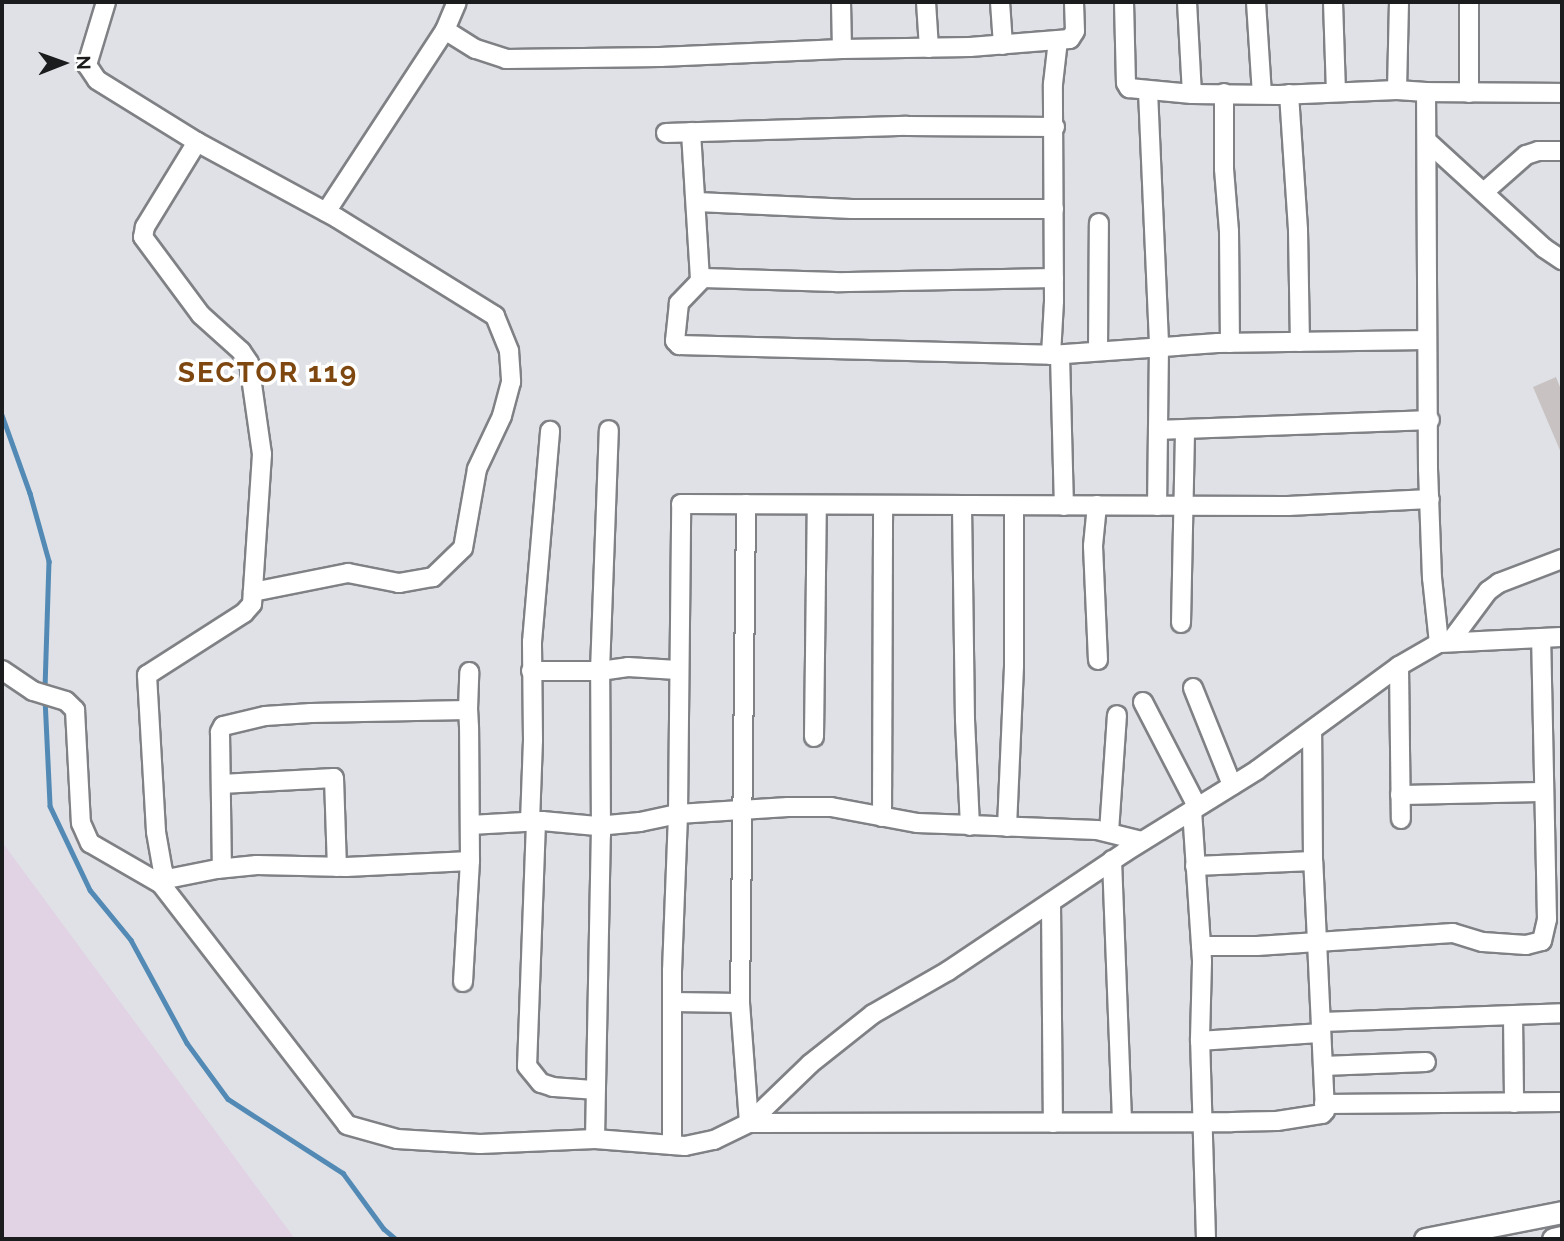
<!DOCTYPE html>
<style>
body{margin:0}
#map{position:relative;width:1564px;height:1241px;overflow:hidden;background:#dfe1e6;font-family:Raleway,sans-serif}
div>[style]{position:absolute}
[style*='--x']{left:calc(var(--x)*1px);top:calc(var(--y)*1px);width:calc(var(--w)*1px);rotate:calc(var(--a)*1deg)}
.industrial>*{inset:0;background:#e1d2e4}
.stream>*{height:4.5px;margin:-2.25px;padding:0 2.25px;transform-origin:2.25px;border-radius:2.25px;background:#528ab5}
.building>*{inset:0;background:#c8c3c2}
.roads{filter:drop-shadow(2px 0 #7f8185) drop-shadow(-2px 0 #7f8185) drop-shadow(0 2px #7f8185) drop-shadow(0 -2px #7f8185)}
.minor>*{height:18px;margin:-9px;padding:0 9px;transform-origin:9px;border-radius:9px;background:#fff}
.major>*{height:21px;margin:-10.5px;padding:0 10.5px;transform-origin:10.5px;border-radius:10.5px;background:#fff}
span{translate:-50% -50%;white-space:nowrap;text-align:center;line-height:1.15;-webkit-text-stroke:7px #fff;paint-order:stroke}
.district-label{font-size:28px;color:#7f4710;font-weight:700;letter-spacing:2px}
.frame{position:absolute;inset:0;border:4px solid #1b1c1d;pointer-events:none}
.north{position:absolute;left:28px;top:28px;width:70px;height:70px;-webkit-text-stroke:5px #fff;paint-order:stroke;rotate:89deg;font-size:19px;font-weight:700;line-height:28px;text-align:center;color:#1b1c1d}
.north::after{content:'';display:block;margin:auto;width:24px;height:32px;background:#1b1c1d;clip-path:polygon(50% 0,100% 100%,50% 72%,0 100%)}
</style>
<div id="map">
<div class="industrial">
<div style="clip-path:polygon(2px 842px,295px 1239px,2px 1239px)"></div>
</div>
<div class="stream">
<div style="--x:2;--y:415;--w:83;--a:70.3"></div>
<div style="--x:30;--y:493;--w:71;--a:74.4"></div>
<div style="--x:49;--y:561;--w:128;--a:91.8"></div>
<div style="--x:45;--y:698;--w:108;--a:87.3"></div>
<div style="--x:50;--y:806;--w:93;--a:64.5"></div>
<div style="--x:90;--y:890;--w:65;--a:50.6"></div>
<div style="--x:131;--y:940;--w:117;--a:61.5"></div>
<div style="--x:187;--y:1043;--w:69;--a:53.8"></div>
<div style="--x:228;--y:1099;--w:137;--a:32.8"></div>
<div style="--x:343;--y:1173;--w:69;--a:53.8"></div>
<div style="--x:384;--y:1229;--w:16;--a:40"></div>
</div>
<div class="building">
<div style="clip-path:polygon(1556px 377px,1562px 392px,1562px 455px,1533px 387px)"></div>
</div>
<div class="roads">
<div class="minor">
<div style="--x:106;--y:2;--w:66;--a:106.8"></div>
<div style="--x:87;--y:65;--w:18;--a:56"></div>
<div style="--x:97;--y:80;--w:118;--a:31.8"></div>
<div style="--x:197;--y:142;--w:159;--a:28.5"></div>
<div style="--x:337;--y:218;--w:186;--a:31.8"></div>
<div style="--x:495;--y:316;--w:38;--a:68"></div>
<div style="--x:509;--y:351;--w:31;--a:86"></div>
<div style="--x:511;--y:382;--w:35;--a:105"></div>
<div style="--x:502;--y:416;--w:59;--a:115.3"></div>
<div style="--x:477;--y:469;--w:80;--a:100"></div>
<div style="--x:463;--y:548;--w:42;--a:136"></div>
<div style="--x:433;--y:577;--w:35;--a:170"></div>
<div style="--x:399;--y:583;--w:52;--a:-168.9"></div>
<div style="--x:348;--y:573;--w:97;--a:168.7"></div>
<div style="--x:841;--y:2;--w:47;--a:88.8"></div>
<div style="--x:842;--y:49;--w:128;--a:-0.9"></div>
<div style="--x:970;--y:47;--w:100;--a:-4.6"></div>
<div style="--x:1070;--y:39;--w:9;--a:-58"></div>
<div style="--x:1075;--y:31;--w:29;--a:-92"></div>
<div style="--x:926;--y:2;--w:46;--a:86.3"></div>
<div style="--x:1000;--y:2;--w:43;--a:86"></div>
<div style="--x:1124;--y:2;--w:81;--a:88.6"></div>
<div style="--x:1126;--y:83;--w:6;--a:59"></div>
<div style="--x:1129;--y:88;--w:63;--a:5.4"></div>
<div style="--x:1192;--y:94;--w:87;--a:0.7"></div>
<div style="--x:1279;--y:95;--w:118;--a:-2.4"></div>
<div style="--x:1187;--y:2;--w:92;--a:86.9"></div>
<div style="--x:1256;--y:2;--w:92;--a:86.3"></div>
<div style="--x:1333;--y:2;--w:90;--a:88.1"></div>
<div style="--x:1399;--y:2;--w:88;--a:91.3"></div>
<div style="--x:1397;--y:90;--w:29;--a:4"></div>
<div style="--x:1469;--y:2;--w:91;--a:90"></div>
<div style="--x:445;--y:30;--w:36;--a:32"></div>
<div style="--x:476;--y:49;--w:32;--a:18"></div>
<div style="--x:506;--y:59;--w:154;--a:-0.7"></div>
<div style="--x:660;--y:57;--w:182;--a:-2.5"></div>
<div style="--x:1148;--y:91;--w:255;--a:87.5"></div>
<div style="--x:1159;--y:346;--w:160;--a:90.7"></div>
<div style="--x:1224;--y:93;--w:76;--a:90"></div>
<div style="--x:1224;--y:169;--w:62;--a:85.4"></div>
<div style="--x:1229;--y:231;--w:112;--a:89.5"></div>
<div style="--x:1289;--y:94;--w:136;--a:86.2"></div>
<div style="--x:1298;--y:230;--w:112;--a:89"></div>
<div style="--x:691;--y:132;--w:148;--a:86.5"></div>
<div style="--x:666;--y:133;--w:241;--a:-1.7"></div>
<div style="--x:907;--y:126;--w:148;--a:0.4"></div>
<div style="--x:197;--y:142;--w:100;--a:121.5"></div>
<div style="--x:145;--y:227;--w:10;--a:101"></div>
<div style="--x:143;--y:237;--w:97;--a:53.4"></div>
<div style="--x:201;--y:315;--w:54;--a:42"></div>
<div style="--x:241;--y:351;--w:14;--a:56"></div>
<div style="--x:249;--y:363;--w:92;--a:81.9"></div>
<div style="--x:262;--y:454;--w:150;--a:93.8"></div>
<div style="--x:252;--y:604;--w:12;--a:132"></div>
<div style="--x:244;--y:613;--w:115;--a:147.4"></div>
<div style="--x:147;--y:675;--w:157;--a:86.7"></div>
<div style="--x:156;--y:832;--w:40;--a:80"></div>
<div style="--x:163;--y:871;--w:9;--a:63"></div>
<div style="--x:167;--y:879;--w:51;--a:-11.3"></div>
<div style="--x:217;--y:869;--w:40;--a:-5.7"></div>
<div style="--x:257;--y:865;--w:89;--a:1.3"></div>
<div style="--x:346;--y:867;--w:124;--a:-2.8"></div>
<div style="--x:470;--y:861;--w:134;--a:-90.4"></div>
<div style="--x:469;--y:727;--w:17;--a:-93"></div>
<div style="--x:468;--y:710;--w:157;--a:178.9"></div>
<div style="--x:311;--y:713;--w:46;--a:176.3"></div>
<div style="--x:265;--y:716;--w:43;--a:166.6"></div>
<div style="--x:223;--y:726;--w:7;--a:117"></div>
<div style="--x:220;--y:732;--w:136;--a:89.2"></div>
<div style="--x:1428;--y:142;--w:157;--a:42.4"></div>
<div style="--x:1544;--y:248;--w:22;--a:34"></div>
<div style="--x:1484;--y:192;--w:56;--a:-41.4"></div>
<div style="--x:1526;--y:155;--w:13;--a:-18"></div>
<div style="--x:1538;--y:151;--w:24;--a:0"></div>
<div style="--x:697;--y:202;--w:155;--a:2.6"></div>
<div style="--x:852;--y:209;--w:202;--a:0"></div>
<div style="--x:326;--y:212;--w:217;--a:-56.8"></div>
<div style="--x:445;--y:30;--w:30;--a:-67"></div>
<div style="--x:1054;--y:278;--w:218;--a:178.9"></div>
<div style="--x:836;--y:282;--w:133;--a:-178.3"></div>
<div style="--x:703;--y:278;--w:35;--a:134"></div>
<div style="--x:679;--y:303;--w:38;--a:96"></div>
<div style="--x:675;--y:341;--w:6;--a:45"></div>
<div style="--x:679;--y:345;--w:372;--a:1.5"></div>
<div style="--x:1051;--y:355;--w:167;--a:-4.1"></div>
<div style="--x:1218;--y:343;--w:209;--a:-0.8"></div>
<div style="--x:1098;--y:351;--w:128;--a:-89.6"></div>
<div style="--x:1051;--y:355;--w:54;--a:-86.8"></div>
<div style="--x:1054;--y:301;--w:217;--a:-90.3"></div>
<div style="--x:1053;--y:84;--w:44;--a:-83.5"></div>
<div style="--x:1060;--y:355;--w:151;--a:88.5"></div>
<div style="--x:1158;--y:430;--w:272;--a:-2.1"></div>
<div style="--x:1097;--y:505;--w:41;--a:95.6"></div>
<div style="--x:1093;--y:546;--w:114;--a:87.5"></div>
<div style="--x:962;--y:506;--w:214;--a:89.2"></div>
<div style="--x:965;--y:720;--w:106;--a:87.3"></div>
<div style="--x:1181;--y:623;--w:193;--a:-88.8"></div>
<div style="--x:1450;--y:642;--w:64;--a:-53.3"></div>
<div style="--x:1488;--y:591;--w:14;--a:-36"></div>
<div style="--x:1499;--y:583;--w:67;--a:-20.9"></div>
<div style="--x:1439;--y:643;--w:65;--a:-96.1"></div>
<div style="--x:1432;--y:578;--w:109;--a:-92.1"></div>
<div style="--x:1428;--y:469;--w:377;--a:-90.3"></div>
<div style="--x:1426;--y:92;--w:136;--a:0.4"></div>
<div style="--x:1399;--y:666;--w:153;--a:89.3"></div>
<div style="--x:2;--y:670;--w:37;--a:34"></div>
<div style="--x:33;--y:691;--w:34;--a:17"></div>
<div style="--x:66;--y:701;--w:13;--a:45"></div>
<div style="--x:75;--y:710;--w:113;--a:87"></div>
<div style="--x:81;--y:823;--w:22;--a:66"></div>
<div style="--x:90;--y:843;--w:82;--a:30"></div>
<div style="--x:161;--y:884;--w:8;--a:-40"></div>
<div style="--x:531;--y:671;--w:69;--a:0"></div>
<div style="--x:600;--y:671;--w:28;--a:-8"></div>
<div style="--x:628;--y:667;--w:49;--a:3.5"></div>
<div style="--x:1193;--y:688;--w:105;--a:68.1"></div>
<div style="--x:1143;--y:702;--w:117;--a:62.6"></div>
<div style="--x:468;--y:710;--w:38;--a:-88"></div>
<div style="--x:814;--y:737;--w:232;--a:-89.3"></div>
<div style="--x:221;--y:784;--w:113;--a:-3"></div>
<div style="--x:334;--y:778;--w:89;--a:88.1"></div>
<div style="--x:1400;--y:795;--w:143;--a:-1.2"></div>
<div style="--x:1192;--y:810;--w:152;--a:86.2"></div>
<div style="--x:1202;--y:962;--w:79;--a:91.5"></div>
<div style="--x:882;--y:817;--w:312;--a:-89.8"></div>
<div style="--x:530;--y:822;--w:82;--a:-87.9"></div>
<div style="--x:533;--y:740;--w:98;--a:-90.6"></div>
<div style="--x:532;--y:642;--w:212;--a:-85.1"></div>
<div style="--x:536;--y:822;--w:244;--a:92.1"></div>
<div style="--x:527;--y:1066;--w:22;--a:51"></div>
<div style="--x:541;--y:1083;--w:13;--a:18"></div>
<div style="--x:553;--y:1087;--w:42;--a:4.1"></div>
<div style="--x:470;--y:825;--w:72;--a:-3.2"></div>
<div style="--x:542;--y:821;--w:55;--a:5.2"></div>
<div style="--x:597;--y:826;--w:43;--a:-5.3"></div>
<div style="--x:640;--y:822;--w:39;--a:-12"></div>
<div style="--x:678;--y:814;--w:110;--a:-3.6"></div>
<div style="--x:788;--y:807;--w:43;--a:0"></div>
<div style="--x:831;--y:807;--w:87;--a:10.5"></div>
<div style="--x:917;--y:823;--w:180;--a:2.2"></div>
<div style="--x:1097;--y:830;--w:46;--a:13.7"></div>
<div style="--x:1007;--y:827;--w:162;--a:-87.5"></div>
<div style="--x:1014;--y:665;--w:159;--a:-90"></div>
<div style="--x:1109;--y:832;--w:117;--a:-86.1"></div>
<div style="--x:1112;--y:860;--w:262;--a:87.8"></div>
<div style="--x:1195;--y:866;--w:118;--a:-2.4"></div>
<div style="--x:161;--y:884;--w:304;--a:52.3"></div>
<div style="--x:347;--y:1125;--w:52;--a:15.6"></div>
<div style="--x:397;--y:1139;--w:83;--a:3.4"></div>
<div style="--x:480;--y:1144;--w:115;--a:-2.5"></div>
<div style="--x:595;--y:1139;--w:90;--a:4.4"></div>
<div style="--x:685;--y:1146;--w:30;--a:-12"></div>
<div style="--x:714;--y:1140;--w:39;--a:-26"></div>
<div style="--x:749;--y:1123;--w:85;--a:-44"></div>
<div style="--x:810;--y:1064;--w:80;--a:-38.4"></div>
<div style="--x:873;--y:1014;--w:86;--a:-29.8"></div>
<div style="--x:948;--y:971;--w:213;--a:-33.9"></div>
<div style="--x:1125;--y:852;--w:155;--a:-31.8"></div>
<div style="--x:1257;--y:770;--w:176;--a:-36.2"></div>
<div style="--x:1399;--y:666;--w:46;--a:-29.9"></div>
<div style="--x:1439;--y:643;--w:123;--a:-2.8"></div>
<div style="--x:1051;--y:903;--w:220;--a:89.5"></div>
<div style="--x:1201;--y:946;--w:56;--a:0"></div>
<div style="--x:1257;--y:946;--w:196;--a:-3.8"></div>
<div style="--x:1453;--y:933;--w:31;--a:17"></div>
<div style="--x:1483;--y:942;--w:43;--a:4"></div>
<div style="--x:1526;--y:945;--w:16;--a:-14"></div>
<div style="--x:1542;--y:941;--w:23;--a:-77"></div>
<div style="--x:1547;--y:919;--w:281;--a:-91.2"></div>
<div style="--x:463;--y:982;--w:121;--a:-86.7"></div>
<div style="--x:672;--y:1002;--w:68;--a:0.8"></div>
<div style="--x:740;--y:1003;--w:120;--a:85.7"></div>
<div style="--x:749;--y:1123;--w:483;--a:-0.1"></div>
<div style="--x:1232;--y:1122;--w:45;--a:-1.3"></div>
<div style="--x:1277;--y:1121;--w:46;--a:-8.8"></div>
<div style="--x:1322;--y:1114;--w:4;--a:-45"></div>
<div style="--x:1325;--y:1111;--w:250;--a:-92.7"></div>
<div style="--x:1313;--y:861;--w:130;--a:-90.4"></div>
<div style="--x:740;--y:1003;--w:499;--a:-89.3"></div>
<div style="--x:1513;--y:1016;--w:87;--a:89.3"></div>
<div style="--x:1322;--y:1022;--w:240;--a:-2.1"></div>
<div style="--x:1323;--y:1066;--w:103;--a:-2.2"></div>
<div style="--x:1324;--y:1104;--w:238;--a:-0.5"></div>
<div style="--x:595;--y:1139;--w:304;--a:-88.9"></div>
<div style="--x:601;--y:835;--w:164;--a:-90.3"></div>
<div style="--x:600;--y:671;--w:241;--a:-87.9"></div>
<div style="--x:672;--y:1145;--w:174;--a:-90"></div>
<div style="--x:672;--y:971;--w:157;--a:-87.8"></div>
<div style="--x:678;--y:814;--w:310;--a:-89.4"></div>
<div style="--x:681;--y:504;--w:607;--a:0.19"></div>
<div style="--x:1288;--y:506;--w:142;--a:-2.8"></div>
<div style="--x:1206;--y:1239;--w:198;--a:-91.7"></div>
<div style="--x:1200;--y:1041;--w:121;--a:-3.8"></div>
</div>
<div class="major">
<div style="--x:1425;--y:1239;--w:140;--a:-11.1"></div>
<div style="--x:1553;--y:1239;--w:9;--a:-13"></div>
</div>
</div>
<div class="district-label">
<span style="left:268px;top:373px">SECTOR 119</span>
</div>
<div class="frame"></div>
<div class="north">N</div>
</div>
